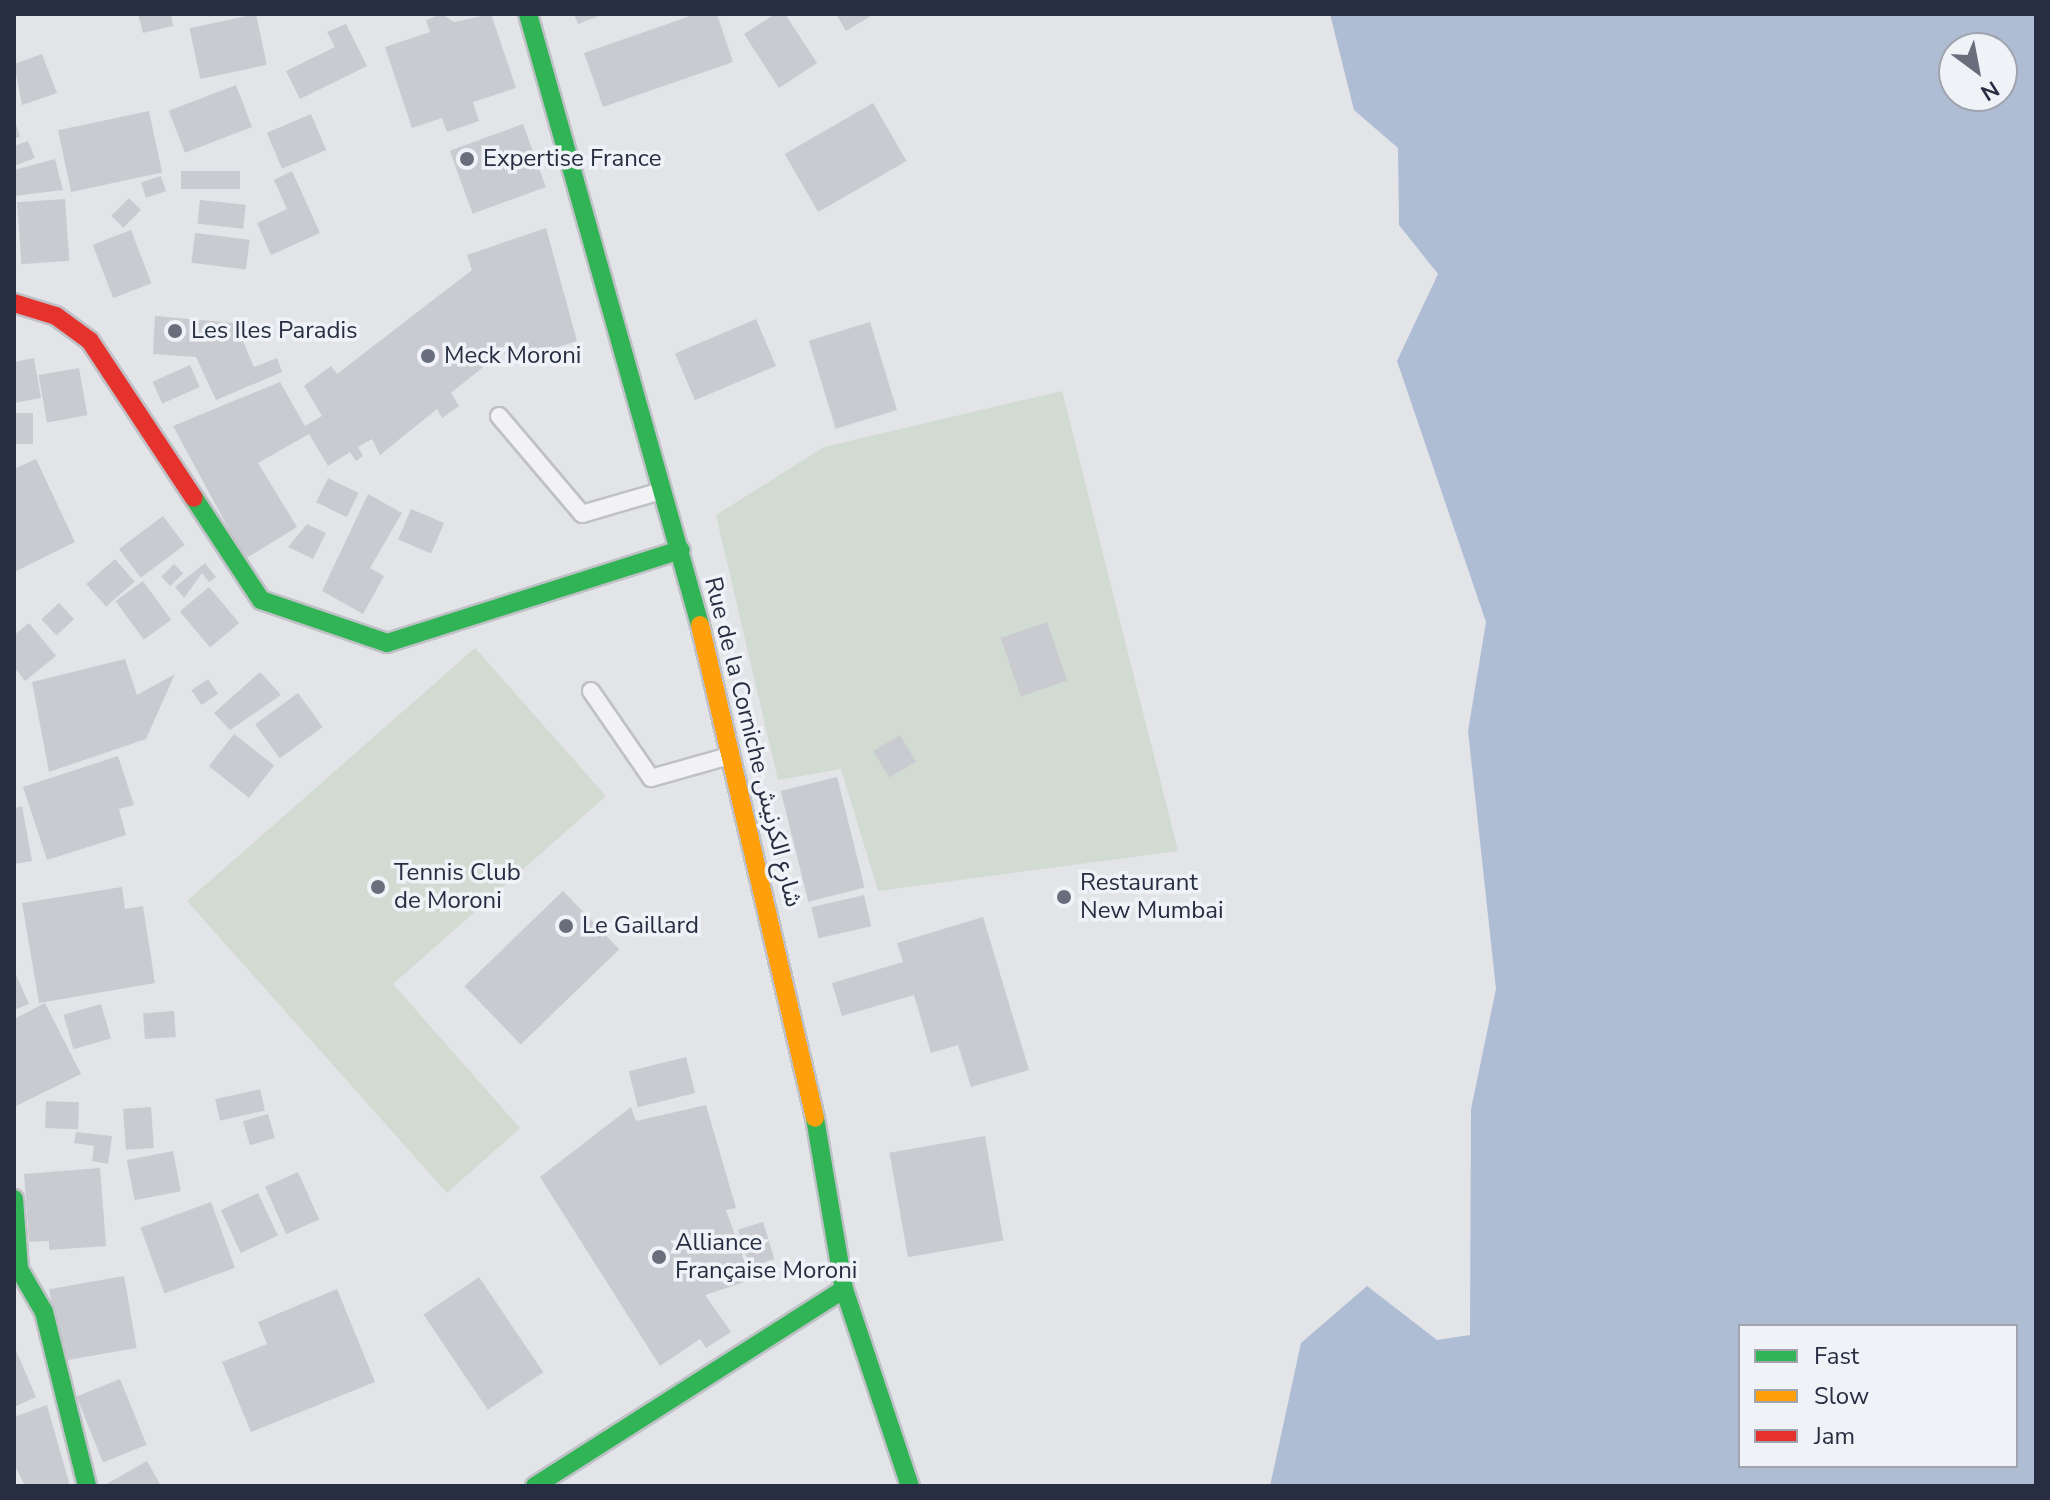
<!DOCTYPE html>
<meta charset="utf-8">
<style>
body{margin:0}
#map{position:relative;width:2050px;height:1500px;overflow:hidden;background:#e2e4e8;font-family:"Nunito Sans","Noto Sans Arabic",sans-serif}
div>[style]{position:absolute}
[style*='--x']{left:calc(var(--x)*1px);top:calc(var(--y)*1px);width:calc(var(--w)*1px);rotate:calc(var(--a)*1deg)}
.green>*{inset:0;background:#d1dbd2}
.water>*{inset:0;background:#afbdd4}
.building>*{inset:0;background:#c9cbd0;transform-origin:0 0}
.roads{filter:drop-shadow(2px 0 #bfc1c6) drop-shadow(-2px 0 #bfc1c6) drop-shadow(0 2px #bfc1c6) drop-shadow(0 -2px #bfc1c6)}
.lane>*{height:16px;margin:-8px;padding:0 8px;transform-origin:8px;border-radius:8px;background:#f2f2f4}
.fast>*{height:18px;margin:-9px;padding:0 9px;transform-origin:9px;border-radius:9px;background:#30b455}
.slow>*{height:18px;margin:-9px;padding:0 9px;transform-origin:9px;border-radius:9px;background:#ff9f0a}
.jam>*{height:18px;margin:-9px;padding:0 9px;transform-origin:9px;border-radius:9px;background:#e5322d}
.dots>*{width:22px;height:22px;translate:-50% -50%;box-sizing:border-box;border:4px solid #eff2f7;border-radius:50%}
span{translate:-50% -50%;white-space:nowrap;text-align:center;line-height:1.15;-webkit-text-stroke:7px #eff2f7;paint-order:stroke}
.poi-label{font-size:24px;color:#272e42}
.left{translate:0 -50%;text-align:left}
.street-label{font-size:24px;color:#272e42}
.frame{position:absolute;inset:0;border:16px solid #272e42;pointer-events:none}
.legend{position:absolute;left:1738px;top:1324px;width:280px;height:144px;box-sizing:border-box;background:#eff2f7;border:2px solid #9fa4af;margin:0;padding:10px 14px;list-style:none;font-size:24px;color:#272e42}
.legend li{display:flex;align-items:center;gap:16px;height:40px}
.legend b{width:40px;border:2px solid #9fa4af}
.north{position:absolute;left:1938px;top:32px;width:80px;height:80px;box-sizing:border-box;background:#eff2f7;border:2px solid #9fa4af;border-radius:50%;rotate:148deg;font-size:22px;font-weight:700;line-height:32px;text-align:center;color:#272e42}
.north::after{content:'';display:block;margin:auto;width:28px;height:36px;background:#686e7c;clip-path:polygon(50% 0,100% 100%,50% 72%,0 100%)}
</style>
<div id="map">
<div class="green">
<div style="clip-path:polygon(1062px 391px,1178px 851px,878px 891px,841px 769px,778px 780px,716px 515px,824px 447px)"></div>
<div style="clip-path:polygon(475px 648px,606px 796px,393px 984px,520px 1128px,447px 1193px,187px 901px)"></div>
</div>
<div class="water">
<div style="clip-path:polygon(evenodd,1330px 14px,2036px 14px,2036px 1486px,1270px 1486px,1301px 1343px,1367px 1286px,1437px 1340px,1470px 1335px,1471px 1109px,1496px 989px,1468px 731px,1486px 622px,1397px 361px,1438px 274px,1399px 225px,1398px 148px,1354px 110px,1330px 14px,1954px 48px,2002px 48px,2002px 96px,1954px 96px,1954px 48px,1330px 14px,1740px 1326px,2016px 1326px,2016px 1466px,1740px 1466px,1740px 1326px)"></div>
</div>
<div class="building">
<div style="clip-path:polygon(138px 14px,171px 14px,173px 26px,143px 33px)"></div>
<div style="left:256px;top:14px;width:52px;height:68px;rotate:78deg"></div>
<div style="clip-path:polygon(442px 14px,454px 22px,491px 14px,516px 88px,473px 102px,479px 121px,447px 132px,442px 118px,412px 128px,385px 47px,430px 32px,426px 20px)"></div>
<div style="clip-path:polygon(574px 14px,604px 14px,578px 24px)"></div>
<div style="clip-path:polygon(696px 14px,717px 14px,733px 62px,603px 107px,584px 53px)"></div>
<div style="clip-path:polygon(775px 14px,785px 14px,817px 63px,779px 88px,744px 34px)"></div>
<div style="clip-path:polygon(836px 14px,874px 14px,846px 31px)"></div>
<div style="clip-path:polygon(346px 24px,367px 66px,300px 99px,286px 71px,335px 47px,327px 32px)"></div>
<div style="clip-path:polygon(42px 54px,57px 93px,22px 105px,14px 64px)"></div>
<div style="left:236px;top:85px;width:45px;height:72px;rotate:69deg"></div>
<div style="left:873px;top:103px;width:67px;height:102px;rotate:60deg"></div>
<div style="left:149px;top:111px;width:63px;height:93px;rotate:78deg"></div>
<div style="left:311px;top:114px;width:39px;height:48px;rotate:67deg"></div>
<div style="clip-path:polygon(14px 118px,20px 137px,14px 138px)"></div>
<div style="left:523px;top:124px;width:67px;height:78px;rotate:70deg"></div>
<div style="clip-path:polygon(28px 141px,35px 158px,14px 166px,14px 146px)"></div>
<div style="clip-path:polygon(55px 159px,63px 190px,14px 196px,14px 170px)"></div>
<div style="left:181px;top:171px;width:59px;height:18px"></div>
<div style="clip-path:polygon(292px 171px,320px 233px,271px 255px,257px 223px,287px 209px,274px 180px)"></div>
<div style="left:161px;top:176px;width:16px;height:21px;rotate:72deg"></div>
<div style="left:129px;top:198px;width:17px;height:25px;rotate:45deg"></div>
<div style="left:65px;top:199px;width:62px;height:48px;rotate:86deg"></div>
<div style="left:200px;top:200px;width:46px;height:24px;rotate:6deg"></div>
<div style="clip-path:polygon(546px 228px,577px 341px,510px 363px,503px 351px,451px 393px,459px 406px,442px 418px,437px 409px,380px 455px,372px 439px,358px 447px,363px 456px,356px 461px,350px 452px,328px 466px,309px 434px,258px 463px,297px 527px,245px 559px,173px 426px,280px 382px,305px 426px,322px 416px,304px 386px,331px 366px,337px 374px,472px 270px,467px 255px)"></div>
<div style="left:131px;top:230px;width:57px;height:41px;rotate:69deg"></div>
<div style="left:195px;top:233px;width:55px;height:30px;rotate:7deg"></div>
<div style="clip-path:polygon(155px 316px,235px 323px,254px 367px,277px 358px,282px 372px,216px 400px,196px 357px,153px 354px)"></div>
<div style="left:756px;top:319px;width:51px;height:88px;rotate:67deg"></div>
<div style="left:870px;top:322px;width:92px;height:64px;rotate:73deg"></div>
<div style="clip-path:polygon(34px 358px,41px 398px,14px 403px,14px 362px)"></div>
<div style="left:190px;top:365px;width:24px;height:41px;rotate:66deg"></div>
<div style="left:79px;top:368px;width:48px;height:41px;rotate:80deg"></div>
<div style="left:14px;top:413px;width:19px;height:31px"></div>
<div style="clip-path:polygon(36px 459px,75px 542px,14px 572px,14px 469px)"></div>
<div style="left:328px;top:478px;width:34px;height:27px;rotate:26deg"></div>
<div style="clip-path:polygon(368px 494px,402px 513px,370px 568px,384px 576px,363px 614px,322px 591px)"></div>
<div style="left:411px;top:509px;width:36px;height:33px;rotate:23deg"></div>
<div style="left:163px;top:516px;width:36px;height:55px;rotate:53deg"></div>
<div style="clip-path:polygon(307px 524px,326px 533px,313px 559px,288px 547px)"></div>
<div style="left:115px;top:559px;width:30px;height:38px;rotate:49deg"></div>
<div style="clip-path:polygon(205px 563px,216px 577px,209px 582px,202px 573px,184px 598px,175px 587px)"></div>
<div style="left:174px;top:564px;width:13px;height:18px;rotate:45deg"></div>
<div style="left:143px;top:581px;width:48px;height:34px;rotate:54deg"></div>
<div style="left:209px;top:587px;width:47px;height:38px;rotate:50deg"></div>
<div style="left:59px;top:603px;width:22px;height:24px;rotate:47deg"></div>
<div style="left:1047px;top:622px;width:62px;height:49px;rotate:71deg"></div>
<div style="clip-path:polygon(29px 623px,56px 656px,25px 681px,14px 667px,14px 635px)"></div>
<div style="clip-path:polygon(125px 659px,137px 695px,175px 674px,146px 739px,49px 772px,32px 682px)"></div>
<div style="clip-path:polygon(260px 672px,281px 695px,230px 730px,214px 713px)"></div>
<div style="left:208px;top:679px;width:18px;height:20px;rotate:56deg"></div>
<div style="left:298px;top:693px;width:42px;height:53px;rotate:54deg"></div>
<div style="left:234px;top:734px;width:51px;height:41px;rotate:38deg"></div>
<div style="left:900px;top:735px;width:31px;height:31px;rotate:59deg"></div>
<div style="clip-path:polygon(118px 756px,134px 805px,119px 809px,126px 835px,47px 860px,23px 787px)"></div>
<div style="left:837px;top:777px;width:114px;height:58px;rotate:76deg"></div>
<div style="clip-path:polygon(22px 806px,32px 861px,14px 864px,14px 808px)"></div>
<div style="clip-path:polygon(122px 887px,125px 909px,143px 906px,155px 983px,39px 1003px,22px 903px)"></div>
<div style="left:563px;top:891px;width:81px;height:137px;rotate:46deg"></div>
<div style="left:864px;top:895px;width:32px;height:54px;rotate:77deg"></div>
<div style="clip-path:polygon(983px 917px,1029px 1070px,971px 1087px,958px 1045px,931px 1053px,914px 995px,842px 1016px,832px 983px,903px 962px,897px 943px)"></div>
<div style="clip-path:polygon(14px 970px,29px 1004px,14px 1010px)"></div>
<div style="clip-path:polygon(45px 1003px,81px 1074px,14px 1107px,14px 1019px)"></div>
<div style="left:101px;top:1004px;width:36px;height:39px;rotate:74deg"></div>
<div style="left:174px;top:1011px;width:26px;height:31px;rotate:86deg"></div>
<div style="left:686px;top:1057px;width:37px;height:59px;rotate:76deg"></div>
<div style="left:260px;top:1089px;width:22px;height:46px;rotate:77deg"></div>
<div style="left:46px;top:1101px;width:33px;height:27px;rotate:2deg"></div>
<div style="clip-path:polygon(706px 1105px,736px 1208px,726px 1210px,751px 1280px,705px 1295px,731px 1332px,706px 1348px,700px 1339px,660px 1366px,540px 1177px,631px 1107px,636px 1121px)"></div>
<div style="left:151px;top:1107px;width:41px;height:28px;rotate:86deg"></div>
<div style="left:268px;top:1114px;width:25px;height:26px;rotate:74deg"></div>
<div style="clip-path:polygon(76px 1132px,112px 1136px,108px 1164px,92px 1161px,94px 1146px,74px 1143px)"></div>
<div style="left:985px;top:1136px;width:106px;height:97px;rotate:80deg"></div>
<div style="left:173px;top:1151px;width:41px;height:47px;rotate:79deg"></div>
<div style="clip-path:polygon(100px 1168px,106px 1246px,49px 1250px,49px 1241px,29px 1242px,24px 1174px)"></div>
<div style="left:298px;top:1172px;width:52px;height:36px;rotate:66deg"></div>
<div style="left:258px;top:1193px;width:47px;height:41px;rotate:65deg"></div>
<div style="left:211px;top:1202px;width:70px;height:75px;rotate:70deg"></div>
<div style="left:763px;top:1222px;width:39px;height:26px;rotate:73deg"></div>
<div style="left:124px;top:1276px;width:73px;height:76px;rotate:80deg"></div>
<div style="left:479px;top:1277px;width:115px;height:67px;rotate:56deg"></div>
<div style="clip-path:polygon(337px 1289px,375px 1382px,251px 1432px,222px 1362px,267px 1344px,258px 1322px)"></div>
<div style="clip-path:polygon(14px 1346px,36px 1397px,14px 1407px)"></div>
<div style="left:120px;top:1379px;width:71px;height:47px;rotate:68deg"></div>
<div style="clip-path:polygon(47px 1405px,70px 1486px,25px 1486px,14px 1464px,14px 1417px)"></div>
<div style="clip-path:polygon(147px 1461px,161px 1486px,103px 1486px)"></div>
</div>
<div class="roads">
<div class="lane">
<div style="--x:499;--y:416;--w:128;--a:49.7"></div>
<div style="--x:582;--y:514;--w:82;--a:-16.2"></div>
<div style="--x:591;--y:691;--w:106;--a:55.4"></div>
<div style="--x:651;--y:778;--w:81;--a:-15.8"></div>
</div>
<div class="fast">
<div style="--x:528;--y:14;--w:635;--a:74.28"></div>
<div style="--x:194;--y:498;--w:122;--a:56.7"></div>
<div style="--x:261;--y:600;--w:133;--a:18.8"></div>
<div style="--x:387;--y:643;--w:308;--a:-17.6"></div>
<div style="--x:815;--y:1118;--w:173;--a:80.4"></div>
<div style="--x:844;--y:1289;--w:208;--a:71.5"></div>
<div style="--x:14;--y:1199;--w:70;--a:85.9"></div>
<div style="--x:19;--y:1269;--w:50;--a:59.8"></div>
<div style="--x:44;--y:1312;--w:179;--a:76.1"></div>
<div style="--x:535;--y:1486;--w:366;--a:-32.5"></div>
</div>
<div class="slow">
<div style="--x:700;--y:625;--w:506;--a:76.87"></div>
</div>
<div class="jam">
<div style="--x:14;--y:303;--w:44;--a:17.2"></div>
<div style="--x:56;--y:316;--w:42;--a:36.3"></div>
<div style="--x:90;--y:341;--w:188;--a:56.5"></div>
</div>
</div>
<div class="dots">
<div style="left:467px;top:159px;background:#686e7c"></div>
<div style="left:175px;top:331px;background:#686e7c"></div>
<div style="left:428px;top:356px;background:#686e7c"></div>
<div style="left:378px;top:887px;background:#686e7c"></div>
<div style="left:1064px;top:897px;background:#686e7c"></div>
<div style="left:566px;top:926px;background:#686e7c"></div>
<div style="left:659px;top:1257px;background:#686e7c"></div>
</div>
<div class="poi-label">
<span class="left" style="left:483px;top:159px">Expertise France</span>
<span class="left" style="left:191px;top:331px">Les Iles Paradis</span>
<span class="left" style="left:444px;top:356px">Meck Moroni</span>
<span class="left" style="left:394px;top:887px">Tennis Club<br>de Moroni</span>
<span class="left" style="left:1080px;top:897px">Restaurant<br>New Mumbai</span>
<span class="left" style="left:582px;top:926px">Le Gaillard</span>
<span class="left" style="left:675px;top:1257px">Alliance<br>Française Moroni</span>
</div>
<div class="street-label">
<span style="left:753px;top:742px;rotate:76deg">Rue de la Corniche شارع الكرنيش</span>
</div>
<div class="frame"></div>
<ul class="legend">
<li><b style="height:10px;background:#30b455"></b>Fast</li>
<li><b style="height:10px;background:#ff9f0a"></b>Slow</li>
<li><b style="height:10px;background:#e5322d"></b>Jam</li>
</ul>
<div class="north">N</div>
</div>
